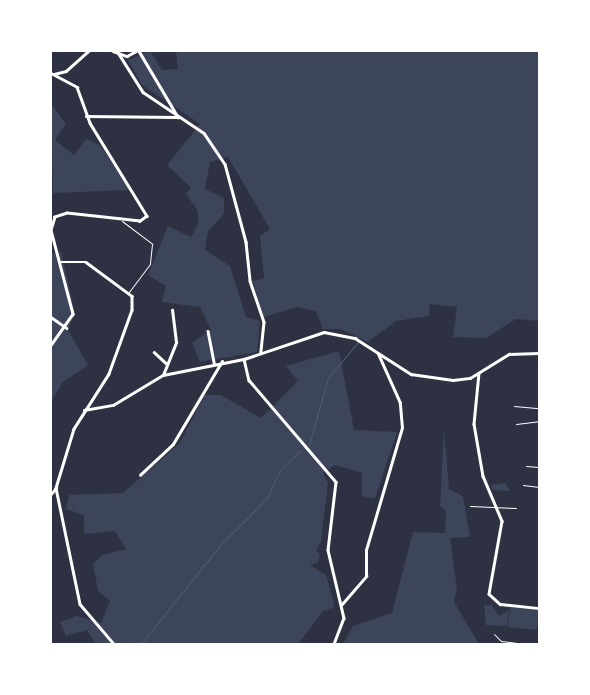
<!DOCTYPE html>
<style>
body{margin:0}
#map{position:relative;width:590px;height:695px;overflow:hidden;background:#2d3142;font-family:Manrope,sans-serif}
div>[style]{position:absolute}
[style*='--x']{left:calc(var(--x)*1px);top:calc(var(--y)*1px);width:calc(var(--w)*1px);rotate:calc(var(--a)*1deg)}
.green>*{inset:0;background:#3c4559;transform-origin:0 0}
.stream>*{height:1px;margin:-0.5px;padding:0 0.5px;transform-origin:0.5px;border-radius:0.5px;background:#4f5d75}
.service>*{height:1px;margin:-0.5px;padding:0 0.5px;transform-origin:0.5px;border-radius:0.5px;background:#fff}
.minor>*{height:2.5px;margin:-1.25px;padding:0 1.25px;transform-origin:1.25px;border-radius:1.25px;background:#fff}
span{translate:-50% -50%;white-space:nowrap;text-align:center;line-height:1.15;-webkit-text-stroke:4.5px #fff;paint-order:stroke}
.frame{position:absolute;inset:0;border:52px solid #fff;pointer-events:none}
</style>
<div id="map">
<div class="green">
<div style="clip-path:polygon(150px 51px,162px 70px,178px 69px,176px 51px,539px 51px,539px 321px,516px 319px,486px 338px,453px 337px,457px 307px,430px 304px,429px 316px,396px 321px,368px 342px,341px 329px,323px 329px,316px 311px,297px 307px,264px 317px,252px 281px,264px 278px,260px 236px,270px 229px,228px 157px,210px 162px,205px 189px,224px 198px,224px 214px,208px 231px,205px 250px,230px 266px,246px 317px,260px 321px,257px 352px,200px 362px,192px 343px,211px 330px,200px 307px,162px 302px,166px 286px,148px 275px,168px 226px,191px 237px,198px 224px,198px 211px,186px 194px,191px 188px,167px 165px,200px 124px,142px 85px,128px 60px)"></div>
<div style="clip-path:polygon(51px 104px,66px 124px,55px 140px,74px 155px,86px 139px,100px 145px,130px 190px,53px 193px)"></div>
<div style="clip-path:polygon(61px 252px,75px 313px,68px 330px,88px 365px,63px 382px,51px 402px,51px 254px)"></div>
<div style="clip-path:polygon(339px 351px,354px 430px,397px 432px,375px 499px,362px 496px,362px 473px,335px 465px,323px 473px,328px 483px,321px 542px,316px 551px,320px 554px,318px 562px,310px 565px,326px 575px,335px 607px,323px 611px,298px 644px,96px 644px,87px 630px,66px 636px,60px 622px,77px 616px,101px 623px,110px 601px,98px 591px,93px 564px,102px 555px,126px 549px,115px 531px,84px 534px,84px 515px,66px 509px,69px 495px,123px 493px,180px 443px,204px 395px,221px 395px,261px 418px,298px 381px,286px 366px)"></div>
<div style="clip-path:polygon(444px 428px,449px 489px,463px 496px,470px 537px,450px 538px,457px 588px,454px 602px,479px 644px,343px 644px,353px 626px,392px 613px,413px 532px,445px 533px,446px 511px,440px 506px)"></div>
<div style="clip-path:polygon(505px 483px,510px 491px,493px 490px,491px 485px)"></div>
<div style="clip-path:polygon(484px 605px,492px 605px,499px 616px,509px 610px,507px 626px,486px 625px)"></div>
<div style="left:510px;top:607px;width:29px;height:20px;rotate:6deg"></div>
</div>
<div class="stream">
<div style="--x:309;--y:445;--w:70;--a:-74.2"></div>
<div style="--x:328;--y:378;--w:47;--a:-50.2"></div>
<div style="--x:141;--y:644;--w:129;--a:-51.3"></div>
<div style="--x:222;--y:543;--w:64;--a:-45"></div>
<div style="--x:267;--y:498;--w:31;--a:-65"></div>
<div style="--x:280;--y:470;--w:28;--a:-44"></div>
</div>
<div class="service">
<div style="--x:122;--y:221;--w:38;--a:37"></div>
<div style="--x:152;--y:244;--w:20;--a:96"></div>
<div style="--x:150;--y:264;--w:35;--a:127"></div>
<div style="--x:514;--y:406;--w:25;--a:5"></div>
<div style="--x:516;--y:424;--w:23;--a:-7"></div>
<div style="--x:526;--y:466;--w:13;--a:4"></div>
<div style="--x:523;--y:485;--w:16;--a:7"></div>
<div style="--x:470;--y:506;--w:46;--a:2.5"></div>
<div style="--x:494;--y:634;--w:10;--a:45"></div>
<div style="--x:501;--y:641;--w:26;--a:7"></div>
</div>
<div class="minor">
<div style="--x:113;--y:51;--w:15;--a:20"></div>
<div style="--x:127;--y:56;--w:10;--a:-29"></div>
<div style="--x:139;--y:51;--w:77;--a:59.4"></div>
<div style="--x:119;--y:54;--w:45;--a:57.7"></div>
<div style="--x:143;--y:92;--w:73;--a:33.9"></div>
<div style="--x:204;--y:133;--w:37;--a:56"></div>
<div style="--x:225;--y:164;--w:81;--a:74.9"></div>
<div style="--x:246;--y:242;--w:39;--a:84"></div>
<div style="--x:250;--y:281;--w:43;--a:71.1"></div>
<div style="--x:264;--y:322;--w:30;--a:96"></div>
<div style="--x:51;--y:73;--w:30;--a:28"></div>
<div style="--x:77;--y:87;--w:38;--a:70"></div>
<div style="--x:90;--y:123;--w:109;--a:58.5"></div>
<div style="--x:147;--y:216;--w:9;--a:144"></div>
<div style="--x:140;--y:221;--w:73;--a:-173.7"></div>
<div style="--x:67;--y:213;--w:13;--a:162"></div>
<div style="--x:55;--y:217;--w:14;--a:107"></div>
<div style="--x:51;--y:230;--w:87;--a:75.3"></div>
<div style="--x:73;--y:314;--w:38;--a:125"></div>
<div style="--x:54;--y:74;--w:12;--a:-14"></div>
<div style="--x:66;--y:71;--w:30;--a:-42"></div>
<div style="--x:86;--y:116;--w:91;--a:0.6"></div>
<div style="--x:61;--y:262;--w:25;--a:0"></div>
<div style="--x:86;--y:262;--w:57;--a:36.5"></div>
<div style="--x:132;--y:296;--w:14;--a:90"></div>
<div style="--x:132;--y:310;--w:68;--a:109.8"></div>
<div style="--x:109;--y:374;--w:65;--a:122.5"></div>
<div style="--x:74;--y:429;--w:62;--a:107"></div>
<div style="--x:56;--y:488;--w:118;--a:78.3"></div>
<div style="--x:80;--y:604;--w:52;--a:49.6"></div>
<div style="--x:51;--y:317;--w:19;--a:35"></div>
<div style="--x:208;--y:331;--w:32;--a:79"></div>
<div style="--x:154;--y:352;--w:16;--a:43"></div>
<div style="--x:244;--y:359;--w:22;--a:77"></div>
<div style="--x:249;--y:380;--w:134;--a:49.5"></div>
<div style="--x:336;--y:482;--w:68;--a:96.7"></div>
<div style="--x:328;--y:550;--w:70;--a:76.8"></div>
<div style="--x:344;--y:618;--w:28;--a:111"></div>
<div style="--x:479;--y:373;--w:51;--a:95.6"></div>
<div style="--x:474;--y:424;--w:53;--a:80.2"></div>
<div style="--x:483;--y:476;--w:49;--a:67.1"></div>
<div style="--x:502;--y:521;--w:74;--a:100.1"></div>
<div style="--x:489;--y:594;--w:15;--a:42"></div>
<div style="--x:500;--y:604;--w:39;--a:6"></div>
<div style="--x:163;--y:375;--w:35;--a:-68"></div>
<div style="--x:176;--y:342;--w:32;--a:-97"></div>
<div style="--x:84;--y:410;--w:29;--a:-10"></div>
<div style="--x:113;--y:405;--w:58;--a:-31"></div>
<div style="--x:163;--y:375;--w:83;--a:-11.2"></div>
<div style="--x:244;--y:359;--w:84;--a:-18.6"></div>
<div style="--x:324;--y:332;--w:32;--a:11"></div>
<div style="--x:355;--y:338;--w:67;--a:32.7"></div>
<div style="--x:411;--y:374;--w:42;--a:8.1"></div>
<div style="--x:453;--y:380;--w:17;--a:-7"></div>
<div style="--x:470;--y:378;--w:46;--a:-31.6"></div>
<div style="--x:509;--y:354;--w:30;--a:-2"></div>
<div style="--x:140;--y:475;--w:45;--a:-43.2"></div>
<div style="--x:173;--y:444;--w:96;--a:-59.4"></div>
<div style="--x:51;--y:494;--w:8;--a:-50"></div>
<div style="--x:342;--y:604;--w:37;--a:-49"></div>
<div style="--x:366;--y:576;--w:26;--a:-90"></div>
<div style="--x:366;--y:550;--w:127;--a:-73.6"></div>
<div style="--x:402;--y:428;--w:25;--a:-95"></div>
<div style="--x:400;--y:403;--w:54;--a:-114.2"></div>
</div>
<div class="frame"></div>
</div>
